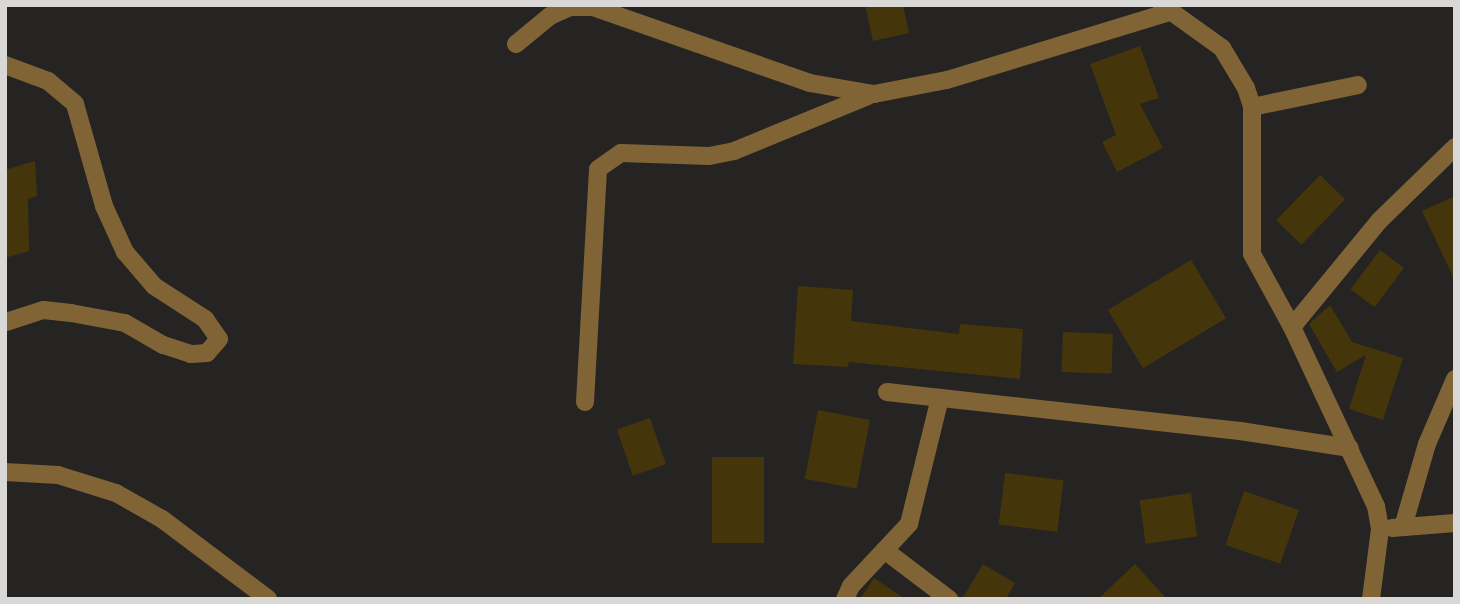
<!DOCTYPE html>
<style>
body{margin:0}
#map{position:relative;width:1460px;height:604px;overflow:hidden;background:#252422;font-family:Helvetica,sans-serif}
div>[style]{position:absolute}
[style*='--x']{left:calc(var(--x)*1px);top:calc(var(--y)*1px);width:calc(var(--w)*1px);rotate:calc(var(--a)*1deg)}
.building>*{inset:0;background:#44350b;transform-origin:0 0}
.minor>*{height:18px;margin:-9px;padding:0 9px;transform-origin:9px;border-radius:9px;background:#806436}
span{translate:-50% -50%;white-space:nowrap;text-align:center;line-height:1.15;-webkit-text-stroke:6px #1c1b18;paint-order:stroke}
.frame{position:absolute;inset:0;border:7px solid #d9d8d7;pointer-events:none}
</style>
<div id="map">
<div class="building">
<div style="clip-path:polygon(865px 5px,903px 5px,909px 33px,873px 41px)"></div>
<div style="clip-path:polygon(1140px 46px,1159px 98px,1140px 104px,1163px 148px,1117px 172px,1102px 142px,1116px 135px,1090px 64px)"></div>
<div style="clip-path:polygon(35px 161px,37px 196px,28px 199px,29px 251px,5px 258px,5px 170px)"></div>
<div style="left:1320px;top:175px;width:35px;height:63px;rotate:44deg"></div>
<div style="clip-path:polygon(1455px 196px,1455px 281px,1422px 211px)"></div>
<div style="left:1380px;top:250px;width:30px;height:49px;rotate:37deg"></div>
<div style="left:1191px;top:260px;width:68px;height:97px;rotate:59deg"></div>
<div style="clip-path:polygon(798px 286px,853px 290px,851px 321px,959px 334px,960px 324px,1023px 329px,1020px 379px,849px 362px,848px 367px,793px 364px)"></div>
<div style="clip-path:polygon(1330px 305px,1352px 342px,1403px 358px,1383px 420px,1349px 409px,1366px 355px,1337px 372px,1309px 324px)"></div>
<div style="left:1063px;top:332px;width:50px;height:40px;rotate:2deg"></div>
<div style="left:818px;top:410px;width:53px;height:70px;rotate:11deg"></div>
<div style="left:650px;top:418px;width:49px;height:35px;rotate:71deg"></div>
<div style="left:712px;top:457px;width:52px;height:86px"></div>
<div style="left:1005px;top:473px;width:59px;height:52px;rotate:7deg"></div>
<div style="left:1244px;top:491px;width:58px;height:57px;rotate:19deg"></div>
<div style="left:1191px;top:493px;width:44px;height:52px;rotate:82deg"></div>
<div style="clip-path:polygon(983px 564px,1015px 583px,1006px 599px,962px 599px)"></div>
<div style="clip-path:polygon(1135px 564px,1167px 599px,1098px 599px)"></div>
<div style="clip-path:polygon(874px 578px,905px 599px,860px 599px)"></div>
</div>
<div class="minor">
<div style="--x:1162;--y:5;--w:74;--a:35.6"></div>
<div style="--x:1222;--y:48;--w:47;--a:59"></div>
<div style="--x:1246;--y:88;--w:20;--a:72"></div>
<div style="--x:1252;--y:107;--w:147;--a:90"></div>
<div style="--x:1252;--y:254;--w:83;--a:61.3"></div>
<div style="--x:1292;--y:327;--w:198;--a:64.9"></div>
<div style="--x:1376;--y:506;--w:23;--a:80"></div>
<div style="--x:1380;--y:529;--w:71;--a:97.3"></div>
<div style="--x:516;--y:44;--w:44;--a:-39.5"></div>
<div style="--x:550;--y:16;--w:22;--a:-24"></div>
<div style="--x:570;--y:7;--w:23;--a:0"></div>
<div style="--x:593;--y:7;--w:230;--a:19.3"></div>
<div style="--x:810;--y:83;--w:65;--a:9.8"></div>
<div style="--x:874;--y:94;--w:74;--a:-10.9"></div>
<div style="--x:947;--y:80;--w:233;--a:-17"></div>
<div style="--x:5;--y:65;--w:46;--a:20.4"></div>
<div style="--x:48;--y:81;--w:35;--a:40"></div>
<div style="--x:75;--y:104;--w:106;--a:74.1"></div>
<div style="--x:104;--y:206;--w:51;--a:65.5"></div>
<div style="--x:125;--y:252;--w:45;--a:49.5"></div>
<div style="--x:154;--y:286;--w:61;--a:32.9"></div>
<div style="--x:205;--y:319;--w:24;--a:55"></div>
<div style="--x:219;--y:339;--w:18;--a:131"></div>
<div style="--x:207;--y:353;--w:16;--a:176"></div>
<div style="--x:191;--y:354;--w:29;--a:-162"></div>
<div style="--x:163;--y:345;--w:44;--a:-149.9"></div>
<div style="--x:125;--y:323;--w:55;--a:-169.5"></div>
<div style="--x:71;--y:313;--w:28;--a:-174"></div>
<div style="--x:43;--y:310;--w:40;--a:162"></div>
<div style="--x:1252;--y:107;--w:108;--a:-11.7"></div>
<div style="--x:1292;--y:327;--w:137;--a:-50.6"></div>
<div style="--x:1379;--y:221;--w:106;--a:-44.2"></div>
<div style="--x:887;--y:392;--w:355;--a:6.3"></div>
<div style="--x:1240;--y:431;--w:111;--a:8.8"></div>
<div style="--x:585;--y:402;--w:233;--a:-86.8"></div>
<div style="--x:598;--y:169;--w:28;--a:-35"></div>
<div style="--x:621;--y:153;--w:88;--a:2"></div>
<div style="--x:709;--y:156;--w:25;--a:-11"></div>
<div style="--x:734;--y:151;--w:145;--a:-22.3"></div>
<div style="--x:5;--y:472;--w:53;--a:3.2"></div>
<div style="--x:58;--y:475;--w:61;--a:17.2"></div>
<div style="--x:116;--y:493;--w:53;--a:29.5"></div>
<div style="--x:162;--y:519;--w:133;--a:37"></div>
<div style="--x:1403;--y:527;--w:86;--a:-73.9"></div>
<div style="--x:1427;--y:444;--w:71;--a:-66.7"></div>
<div style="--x:1392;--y:528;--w:63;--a:-4.5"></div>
<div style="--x:887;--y:552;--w:78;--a:37.2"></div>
<div style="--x:845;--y:599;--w:14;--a:-65"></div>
<div style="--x:851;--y:586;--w:85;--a:-46.9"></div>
<div style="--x:909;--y:524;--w:130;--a:-76.2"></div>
</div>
<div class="frame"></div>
</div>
